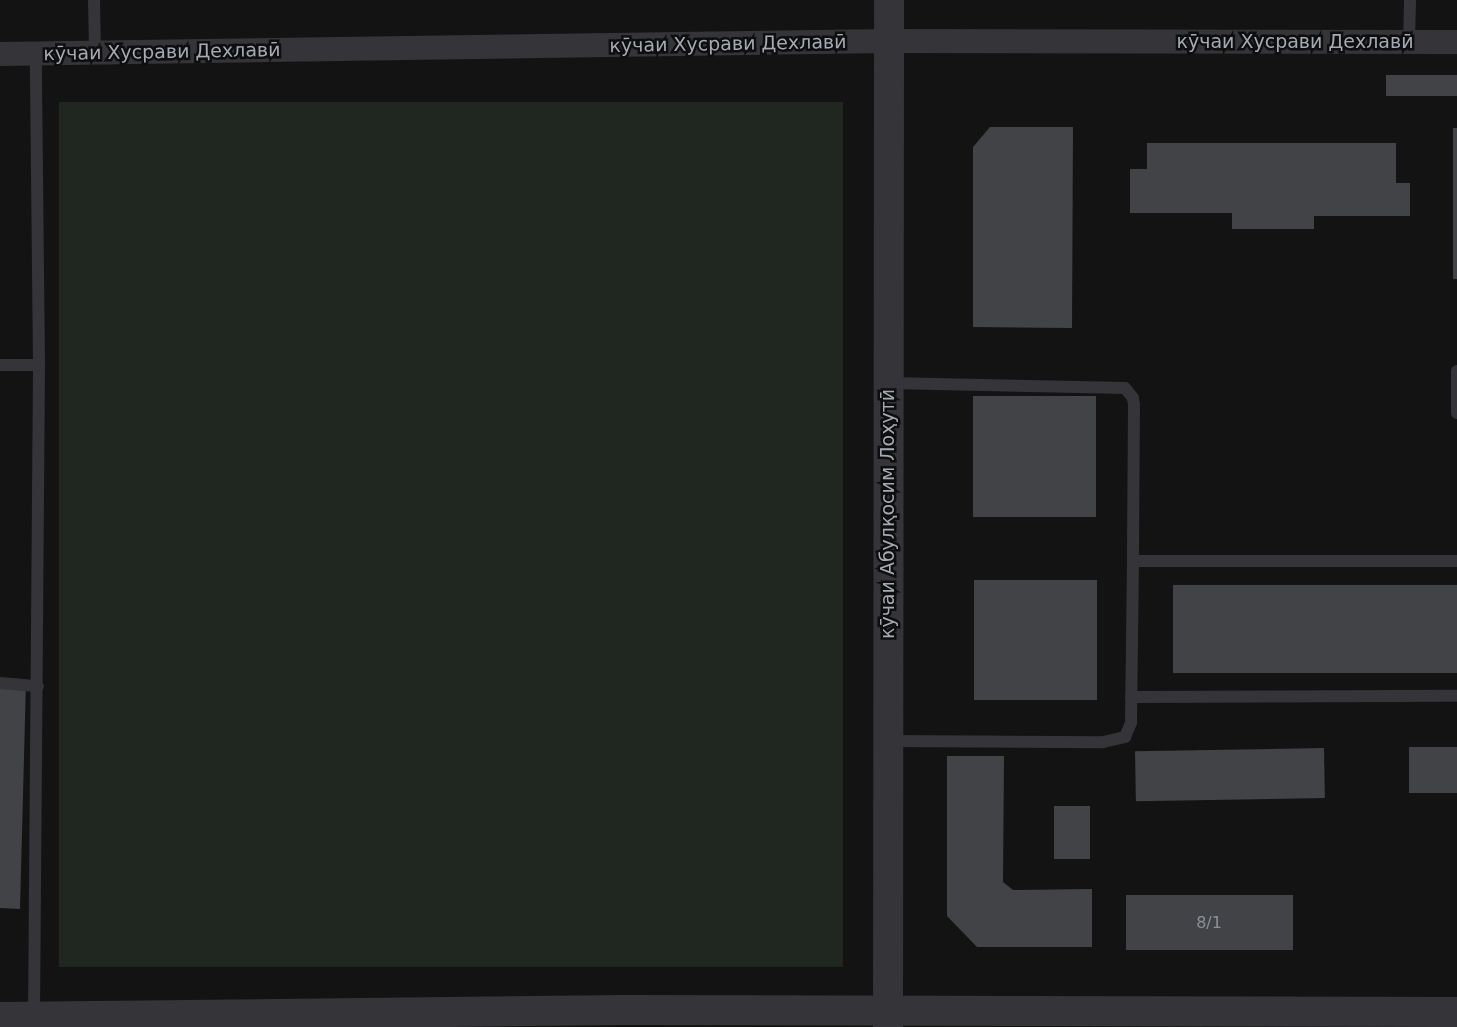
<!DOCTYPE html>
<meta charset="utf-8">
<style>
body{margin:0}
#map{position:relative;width:1457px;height:1027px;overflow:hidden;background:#131314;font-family:"DejaVu Sans",sans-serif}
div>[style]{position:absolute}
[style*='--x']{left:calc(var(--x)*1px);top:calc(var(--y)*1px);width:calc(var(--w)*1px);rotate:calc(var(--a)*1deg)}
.green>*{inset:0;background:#1f2720;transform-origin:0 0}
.building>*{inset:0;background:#424347;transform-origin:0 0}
.service>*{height:12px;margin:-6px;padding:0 6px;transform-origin:6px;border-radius:6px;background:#343439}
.minor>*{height:24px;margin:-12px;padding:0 12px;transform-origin:12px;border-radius:12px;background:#343439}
.tertiary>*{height:30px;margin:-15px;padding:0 15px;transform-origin:15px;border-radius:15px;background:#343439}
span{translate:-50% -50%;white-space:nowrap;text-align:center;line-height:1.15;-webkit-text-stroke:5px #0e0e0f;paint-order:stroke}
.number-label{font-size:16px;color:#8c9099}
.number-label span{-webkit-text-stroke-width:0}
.street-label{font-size:19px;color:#a4a9b4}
</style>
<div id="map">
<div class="green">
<div style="left:59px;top:102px;width:784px;height:865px"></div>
</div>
<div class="building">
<div style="left:1457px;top:75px;width:21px;height:71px;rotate:90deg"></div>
<div style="clip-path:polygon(990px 127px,1073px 127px,1072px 328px,973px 327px,973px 147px)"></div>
<div style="left:1453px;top:128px;width:4px;height:151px"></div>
<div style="clip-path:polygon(1147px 143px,1396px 143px,1396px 183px,1410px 183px,1410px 216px,1314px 216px,1314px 229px,1232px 229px,1232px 213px,1130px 213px,1130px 169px,1147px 169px)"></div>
<div style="left:973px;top:396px;width:123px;height:121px"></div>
<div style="left:974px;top:580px;width:123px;height:120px"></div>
<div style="left:1173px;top:585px;width:284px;height:88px"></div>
<div style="clip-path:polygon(0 681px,26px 681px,20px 909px,0 908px)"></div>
<div style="left:1457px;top:747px;width:46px;height:48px;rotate:90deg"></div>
<div style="left:1324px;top:748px;width:50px;height:189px;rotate:89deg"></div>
<div style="clip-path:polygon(947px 756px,1004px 756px,1003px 882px,1013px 890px,1092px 889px,1092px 947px,977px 947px,947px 916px)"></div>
<div style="left:1090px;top:806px;width:53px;height:36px;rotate:90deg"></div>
<div style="left:1293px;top:895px;width:55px;height:167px;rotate:90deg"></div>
</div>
<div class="service">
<div style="--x:94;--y:0;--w:53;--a:88.9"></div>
<div style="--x:1409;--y:42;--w:42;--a:-88.6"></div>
<div style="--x:0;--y:365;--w:39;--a:0"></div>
<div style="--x:1457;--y:371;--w:42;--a:90"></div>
<div style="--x:888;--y:383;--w:237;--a:1.2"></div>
<div style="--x:1125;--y:388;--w:13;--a:51"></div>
<div style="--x:1133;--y:398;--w:7;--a:82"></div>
<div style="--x:1134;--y:405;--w:156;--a:90.4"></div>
<div style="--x:1133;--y:561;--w:324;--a:0"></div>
<div style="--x:0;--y:683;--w:38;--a:5"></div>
<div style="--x:1131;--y:697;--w:326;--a:-0.2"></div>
<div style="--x:888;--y:741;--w:215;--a:0.3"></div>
<div style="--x:1103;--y:742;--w:23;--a:-13"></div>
<div style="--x:1125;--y:737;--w:15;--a:-67"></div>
<div style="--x:1131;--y:723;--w:162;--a:-89.3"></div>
<div style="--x:34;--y:1017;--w:652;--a:-89.56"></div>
<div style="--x:39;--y:365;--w:311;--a:-90.6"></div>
</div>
<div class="minor">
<div style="--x:0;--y:54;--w:889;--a:-0.84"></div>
<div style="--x:889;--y:41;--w:568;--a:0.1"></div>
</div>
<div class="tertiary">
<div style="--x:0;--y:1017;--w:623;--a:-0.64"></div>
<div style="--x:623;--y:1010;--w:834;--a:0.14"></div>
<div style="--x:888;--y:1027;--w:1027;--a:-89.94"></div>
</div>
<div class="number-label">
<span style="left:1209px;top:923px">8/1</span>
</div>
<div class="street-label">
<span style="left:1295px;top:42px">кӯчаи Хусрави Дехлавӣ</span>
<span style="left:728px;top:44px;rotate:-1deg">кӯчаи Хусрави Дехлавӣ</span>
<span style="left:162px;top:52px;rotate:-1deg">кӯчаи Хусрави Дехлавӣ</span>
<span style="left:888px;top:514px;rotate:-90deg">кӯчаи Абулқосим Лоҳутӣ</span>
</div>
</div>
